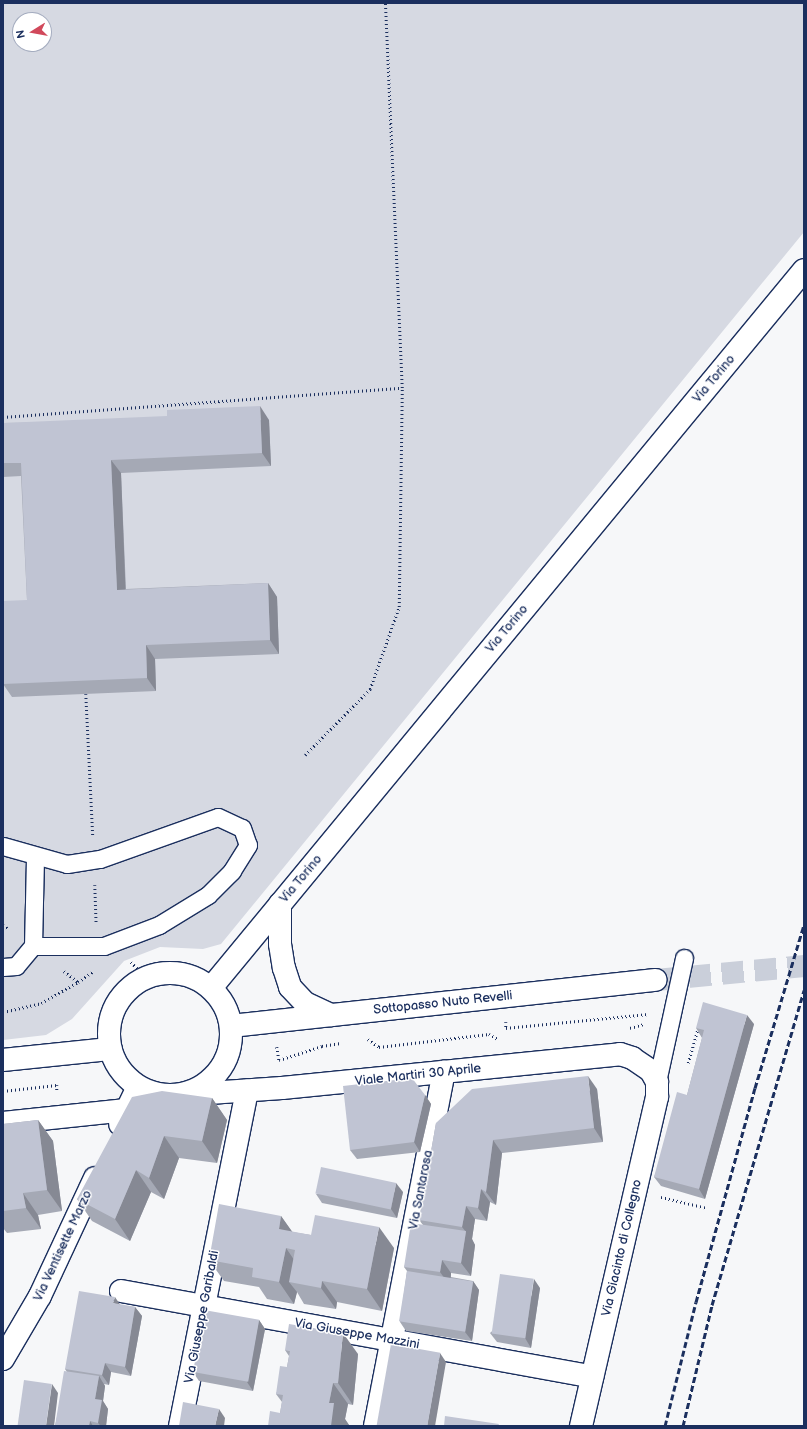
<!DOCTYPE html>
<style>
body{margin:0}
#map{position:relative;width:807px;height:1429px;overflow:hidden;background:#f6f7f9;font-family:"Balsamiq Sans",sans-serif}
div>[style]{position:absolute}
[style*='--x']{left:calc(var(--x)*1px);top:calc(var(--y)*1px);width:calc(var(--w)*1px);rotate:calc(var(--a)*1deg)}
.green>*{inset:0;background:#d6d9e2}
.tertiary-tunnel>*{height:22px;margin-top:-11px;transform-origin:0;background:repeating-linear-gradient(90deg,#cacfda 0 22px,transparent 0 33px)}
.path>*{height:2.5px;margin-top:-1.25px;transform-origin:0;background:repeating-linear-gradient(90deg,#1b2f5e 0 1px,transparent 0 4px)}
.roads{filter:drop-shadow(1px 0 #1b2f5e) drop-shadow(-1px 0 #1b2f5e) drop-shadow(0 1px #1b2f5e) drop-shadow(0 -1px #1b2f5e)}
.service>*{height:17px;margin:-8.5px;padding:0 8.5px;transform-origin:8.5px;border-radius:8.5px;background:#fff}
.minor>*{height:22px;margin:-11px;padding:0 11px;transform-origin:11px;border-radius:11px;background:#fff}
.tertiary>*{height:22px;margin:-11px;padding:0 11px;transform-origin:11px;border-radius:11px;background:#fff}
.tertiary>.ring{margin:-11px;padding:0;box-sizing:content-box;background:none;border:22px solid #fff;border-radius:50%}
.rail>*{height:3px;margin-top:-1.5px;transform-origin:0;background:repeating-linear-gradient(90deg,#1b2f5e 0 6px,transparent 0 9px)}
.wall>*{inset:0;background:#a5a9b5}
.shaded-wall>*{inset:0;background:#868994}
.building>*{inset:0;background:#c0c4d3;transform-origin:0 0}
span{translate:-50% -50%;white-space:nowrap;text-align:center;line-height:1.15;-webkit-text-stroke:3px #fff;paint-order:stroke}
.street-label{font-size:13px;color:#1b2f5e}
.frame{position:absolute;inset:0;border:4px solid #1b2f5e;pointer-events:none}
.north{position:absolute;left:12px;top:12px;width:40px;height:40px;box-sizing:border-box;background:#fff;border:1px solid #a4acbf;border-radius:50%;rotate:259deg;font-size:11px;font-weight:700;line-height:16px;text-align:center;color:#1b2f5e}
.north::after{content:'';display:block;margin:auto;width:14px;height:18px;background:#d1495b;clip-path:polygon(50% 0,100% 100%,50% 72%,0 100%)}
</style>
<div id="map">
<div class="green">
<div style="clip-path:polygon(evenodd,3px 3px,804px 3px,804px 232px,221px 944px,203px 949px,160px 947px,124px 961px,72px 1019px,46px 1035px,3px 1040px,3px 3px,20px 20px,44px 20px,44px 44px,20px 44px,20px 20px)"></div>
</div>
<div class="tertiary-tunnel">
<div style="--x:656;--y:980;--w:149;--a:-5.4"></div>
</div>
<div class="path">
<div style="--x:3;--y:417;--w:400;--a:-4.2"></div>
<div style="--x:402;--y:388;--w:385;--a:-92.5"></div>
<div style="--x:86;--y:694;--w:142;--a:87.2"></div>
<div style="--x:305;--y:755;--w:93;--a:-45.4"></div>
<div style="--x:370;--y:689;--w:87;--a:-70.5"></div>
<div style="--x:399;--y:607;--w:219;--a:-89.2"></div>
<div style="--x:95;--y:885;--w:37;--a:88"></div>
<div style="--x:3;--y:925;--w:7;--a:34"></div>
<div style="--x:131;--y:962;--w:21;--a:45"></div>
<div style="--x:64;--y:971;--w:18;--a:38"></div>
<div style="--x:78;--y:982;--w:19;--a:-35"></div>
<div style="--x:3;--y:1012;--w:39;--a:-13"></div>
<div style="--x:41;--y:1003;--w:43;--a:-29.6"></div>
<div style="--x:506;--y:1022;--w:6;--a:90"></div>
<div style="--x:506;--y:1028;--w:143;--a:-5.6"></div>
<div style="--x:630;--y:1028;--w:15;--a:-16"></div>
<div style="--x:368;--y:1039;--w:14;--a:36"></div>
<div style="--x:379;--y:1047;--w:111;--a:-6.7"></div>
<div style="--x:489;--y:1034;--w:10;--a:29"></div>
<div style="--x:277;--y:1047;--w:13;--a:81"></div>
<div style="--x:279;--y:1060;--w:45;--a:-18"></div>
<div style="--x:322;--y:1046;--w:19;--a:-9"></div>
<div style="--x:688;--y:1063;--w:35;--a:-74"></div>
<div style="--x:3;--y:1091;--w:54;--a:-6.3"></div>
<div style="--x:57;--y:1085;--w:6;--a:90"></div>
<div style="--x:661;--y:1197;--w:47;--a:13.4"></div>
</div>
<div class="roads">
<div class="service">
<div style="--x:3;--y:846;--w:66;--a:15.7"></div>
<div style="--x:67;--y:864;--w:33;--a:-9"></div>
<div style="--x:100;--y:859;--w:125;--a:-19.6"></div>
<div style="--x:218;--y:817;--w:26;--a:25"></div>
<div style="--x:242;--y:828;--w:18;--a:71"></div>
<div style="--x:248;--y:845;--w:31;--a:122"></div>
<div style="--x:232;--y:871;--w:34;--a:135"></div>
<div style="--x:208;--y:895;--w:57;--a:148.5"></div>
<div style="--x:159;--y:925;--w:59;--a:159.1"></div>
<div style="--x:104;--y:946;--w:71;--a:180"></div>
<div style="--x:3;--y:967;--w:13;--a:-4"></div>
<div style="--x:16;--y:966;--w:26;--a:-50"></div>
<div style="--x:33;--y:946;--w:90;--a:-88.7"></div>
<div style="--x:657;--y:1082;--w:127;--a:-77.7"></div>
</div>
<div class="minor">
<div style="--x:180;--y:1095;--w:102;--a:-3.9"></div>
<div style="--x:282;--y:1088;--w:340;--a:-5.7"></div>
<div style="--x:620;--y:1054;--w:13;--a:18"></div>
<div style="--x:632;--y:1058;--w:23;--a:34"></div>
<div style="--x:651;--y:1071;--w:13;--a:61"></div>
<div style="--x:657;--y:1082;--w:15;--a:90"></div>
<div style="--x:657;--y:1097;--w:338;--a:103"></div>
<div style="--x:3;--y:1123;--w:124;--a:-6"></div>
<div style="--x:120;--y:1124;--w:41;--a:-64.1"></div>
<div style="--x:121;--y:1291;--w:479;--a:10.3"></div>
<div style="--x:3;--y:1359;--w:73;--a:-59.6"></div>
<div style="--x:40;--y:1296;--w:130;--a:-65"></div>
<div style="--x:180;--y:1426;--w:342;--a:-78.7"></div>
<div style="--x:375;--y:1426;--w:361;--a:-79"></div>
</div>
<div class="tertiary">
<div style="--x:280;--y:904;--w:40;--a:90"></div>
<div style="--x:280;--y:944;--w:24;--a:81"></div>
<div style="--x:284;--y:968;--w:20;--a:72"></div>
<div style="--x:290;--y:987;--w:22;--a:47"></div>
<div style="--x:305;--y:1003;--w:29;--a:25"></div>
<div class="ring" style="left:109px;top:973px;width:100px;height:100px"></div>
<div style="--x:211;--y:988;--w:931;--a:-50.45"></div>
<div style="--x:231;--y:1026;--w:427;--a:-6.2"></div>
<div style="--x:3;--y:1060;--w:108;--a:-5.9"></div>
</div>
</div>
<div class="rail">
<div style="--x:665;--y:1426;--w:128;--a:-76"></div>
<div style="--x:696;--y:1302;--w:222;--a:-74.6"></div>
<div style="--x:755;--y:1088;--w:170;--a:-73.3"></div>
<div style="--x:683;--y:1426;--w:124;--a:-76.5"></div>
<div style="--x:712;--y:1305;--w:328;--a:-73.7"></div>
</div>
<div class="wall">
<div style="clip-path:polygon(269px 420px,271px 466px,121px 473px,126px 589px,268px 583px,277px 597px,279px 654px,155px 659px,156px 691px,12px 697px,3px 684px,27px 600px,21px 476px,3px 477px,3px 423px)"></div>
<div style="clip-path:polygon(754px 1024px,705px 1199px,661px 1186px,654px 1177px,687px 1095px,702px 1038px,696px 1028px)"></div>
<div style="clip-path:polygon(597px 1089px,603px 1142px,502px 1153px,496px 1205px,490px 1202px,487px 1221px,475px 1219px,472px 1239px,475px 1245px,471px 1276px,451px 1273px,451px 1277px,473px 1281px,479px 1290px,472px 1341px,406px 1331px,400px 1322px,407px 1271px,404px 1267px,423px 1225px,419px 1220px,436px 1123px)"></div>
<div style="clip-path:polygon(425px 1095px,431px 1104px,420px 1152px,357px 1159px,350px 1150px)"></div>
<div style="clip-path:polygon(212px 1098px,227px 1120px,217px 1163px,179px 1158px,164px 1199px,151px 1192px,130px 1241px,92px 1221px,77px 1199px)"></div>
<div style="clip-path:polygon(38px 1120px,53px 1141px,62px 1211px,38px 1215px,41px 1229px,7px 1233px,3px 1228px,3px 1124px)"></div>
<div style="clip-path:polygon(403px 1192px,397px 1218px,322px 1203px,316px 1194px)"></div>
<div style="clip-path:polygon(281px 1216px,292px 1232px,311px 1235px,394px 1248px,382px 1311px,337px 1302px,336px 1309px,304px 1304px,297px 1292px,294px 1304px,267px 1299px,259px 1287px,224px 1281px,209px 1260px)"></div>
<div style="clip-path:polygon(540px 1288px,531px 1348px,497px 1342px,490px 1333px)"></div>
<div style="clip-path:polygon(120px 1305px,135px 1307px,142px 1316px,131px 1376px,111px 1372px,109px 1385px,104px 1384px,105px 1386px,103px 1401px,108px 1409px,106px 1426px,55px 1426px,67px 1372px,65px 1369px)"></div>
<div style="clip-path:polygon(259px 1320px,265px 1329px,253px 1391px,199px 1381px,193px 1372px)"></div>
<div style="clip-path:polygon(285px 1350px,358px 1354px,353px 1405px,348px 1404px,345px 1419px,349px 1425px,349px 1426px,268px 1426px,280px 1413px,282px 1402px,276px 1394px,287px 1367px,289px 1356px)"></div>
</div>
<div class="shaded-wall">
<div style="clip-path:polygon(260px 406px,269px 420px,271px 466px,262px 453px)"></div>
<div style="clip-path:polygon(111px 460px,121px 473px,126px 603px,117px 590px)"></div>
<div style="clip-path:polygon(268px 583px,277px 597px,279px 654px,270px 640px)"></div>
<div style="clip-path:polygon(146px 645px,155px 659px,156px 691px,147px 678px)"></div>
<div style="clip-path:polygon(747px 1015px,754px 1024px,705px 1199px,699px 1189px)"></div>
<div style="clip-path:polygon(588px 1076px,597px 1089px,603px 1142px,594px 1128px)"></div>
<div style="clip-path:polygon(425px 1095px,431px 1104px,420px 1152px,414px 1142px)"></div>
<div style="clip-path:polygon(212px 1098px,227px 1120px,217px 1163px,202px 1141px)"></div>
<div style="clip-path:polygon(38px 1120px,53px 1141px,62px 1211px,47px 1190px)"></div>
<div style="clip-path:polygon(164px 1136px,179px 1158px,164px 1199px,149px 1178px)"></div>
<div style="clip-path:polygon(493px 1140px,502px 1153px,496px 1205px,486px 1192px)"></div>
<div style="clip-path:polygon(136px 1170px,151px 1192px,130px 1241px,115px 1219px)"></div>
<div style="clip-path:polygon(396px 1183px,403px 1192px,397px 1218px,391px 1209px)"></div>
<div style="clip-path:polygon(481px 1189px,490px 1202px,487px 1221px,478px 1208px)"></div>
<div style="clip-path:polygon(23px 1193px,38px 1215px,41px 1229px,26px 1208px)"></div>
<div style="clip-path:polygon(466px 1206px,475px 1219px,472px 1239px,475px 1245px,471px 1276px,461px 1263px,466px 1232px,462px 1227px)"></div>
<div style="clip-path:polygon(281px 1216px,296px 1237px,279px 1229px)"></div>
<div style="clip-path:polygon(379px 1227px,394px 1248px,382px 1311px,367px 1289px)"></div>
<div style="clip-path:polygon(286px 1248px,301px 1270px,289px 1282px,297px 1292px,294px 1304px,279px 1282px)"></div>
<div style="clip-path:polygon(442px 1260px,451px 1273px,450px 1286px,440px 1272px)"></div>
<div style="clip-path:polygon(534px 1279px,540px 1288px,531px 1348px,525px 1338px)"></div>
<div style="clip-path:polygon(322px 1281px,337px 1302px,336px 1309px,321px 1288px)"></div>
<div style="clip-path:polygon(473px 1281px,479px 1290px,472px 1341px,465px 1332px)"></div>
<div style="clip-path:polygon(115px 1297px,121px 1306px,113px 1303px)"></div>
<div style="clip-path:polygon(135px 1307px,142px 1316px,131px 1376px,125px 1367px)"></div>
<div style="clip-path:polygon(259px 1320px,265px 1329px,253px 1391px,247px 1382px)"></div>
<div style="clip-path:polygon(343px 1333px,358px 1354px,353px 1405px,338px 1383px)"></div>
<div style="clip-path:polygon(440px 1353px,446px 1362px,435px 1426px,427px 1426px)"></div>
<div style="clip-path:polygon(105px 1363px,111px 1372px,109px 1385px,102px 1375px)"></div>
<div style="clip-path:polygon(99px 1376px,105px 1386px,103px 1401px,108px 1409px,106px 1426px,101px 1426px,98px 1423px,95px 1399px)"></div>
<div style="clip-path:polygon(333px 1383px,348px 1404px,345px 1419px,349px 1425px,349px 1426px,331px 1426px,329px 1403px)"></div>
<div style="clip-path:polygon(52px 1384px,58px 1393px,54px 1426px,46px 1426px)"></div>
<div style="clip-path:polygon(219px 1409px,225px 1418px,224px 1426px,215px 1426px)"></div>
<div style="clip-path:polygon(90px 1421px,93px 1426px,89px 1426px)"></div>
</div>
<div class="building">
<div style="clip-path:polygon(260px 406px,262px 453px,111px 460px,117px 590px,268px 583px,270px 640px,146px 645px,147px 678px,3px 684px,3px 601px,27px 600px,21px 463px,3px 463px,3px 423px,167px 416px,167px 410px)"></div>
<div style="clip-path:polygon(703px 1002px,747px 1015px,699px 1189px,654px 1177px,677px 1092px,687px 1095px,704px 1030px,696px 1028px)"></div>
<div style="clip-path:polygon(588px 1076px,594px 1128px,493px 1140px,486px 1192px,481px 1189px,478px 1208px,466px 1206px,462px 1227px,419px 1220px,436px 1123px,472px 1089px)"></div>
<div style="clip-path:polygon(412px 1078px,425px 1095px,414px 1142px,350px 1150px,343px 1086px)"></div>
<div style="clip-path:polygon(162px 1091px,212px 1098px,202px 1141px,164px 1136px,149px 1178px,136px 1170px,115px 1219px,77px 1199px,132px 1097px)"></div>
<div style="clip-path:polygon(38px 1120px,47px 1190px,23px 1193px,26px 1208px,3px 1211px,3px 1124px)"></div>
<div style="left:321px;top:1167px;width:77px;height:27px;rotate:12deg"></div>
<div style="clip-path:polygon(219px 1204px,281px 1216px,279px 1229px,311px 1235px,315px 1215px,379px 1227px,367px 1289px,322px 1281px,321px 1288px,289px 1282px,295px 1250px,286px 1248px,279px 1282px,252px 1277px,253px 1268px,209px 1260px)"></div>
<div style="clip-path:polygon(411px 1223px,466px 1231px,461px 1263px,442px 1260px,440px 1272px,404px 1267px)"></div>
<div style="left:407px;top:1271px;width:67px;height:51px;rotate:9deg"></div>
<div style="left:500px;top:1274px;width:34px;height:60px;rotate:8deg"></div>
<div style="clip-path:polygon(79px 1291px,115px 1297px,113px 1303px,135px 1307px,125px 1367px,105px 1363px,102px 1375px,65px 1369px)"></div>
<div style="left:204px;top:1310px;width:56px;height:63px;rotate:10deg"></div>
<div style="clip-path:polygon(289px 1324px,343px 1333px,338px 1383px,333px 1383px,329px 1403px,334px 1403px,331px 1426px,268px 1426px,270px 1411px,280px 1413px,283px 1395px,276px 1394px,280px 1366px,287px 1367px,290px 1351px,285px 1350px)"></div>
<div style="left:391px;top:1344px;width:50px;height:83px;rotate:10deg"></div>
<div style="clip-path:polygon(64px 1371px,99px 1376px,95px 1399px,102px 1400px,98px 1423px,90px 1421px,89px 1426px,55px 1426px)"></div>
<div style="left:24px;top:1380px;width:28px;height:46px;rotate:8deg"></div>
<div style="clip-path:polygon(183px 1402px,219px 1409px,215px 1426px,179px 1426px)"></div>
<div style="clip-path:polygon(445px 1416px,499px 1424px,498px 1426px,444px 1426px)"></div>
</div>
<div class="street-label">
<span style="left:714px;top:379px;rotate:-50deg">Via Torino</span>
<span style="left:507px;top:629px;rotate:-50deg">Via Torino</span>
<span style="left:301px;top:879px;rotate:-50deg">Via Torino</span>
<span style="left:443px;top:1003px;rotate:-6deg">Sottopasso Nuto Revelli</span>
<span style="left:418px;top:1075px;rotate:-6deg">Viale Martiri 30 Aprile</span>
<span style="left:421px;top:1190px;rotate:-79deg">Via Santarosa</span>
<span style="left:63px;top:1246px;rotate:-65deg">Via Ventisette Marzo</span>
<span style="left:622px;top:1248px;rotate:-77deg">Via Giacinto di Collegno</span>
<span style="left:202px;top:1317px;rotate:-79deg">Via Giuseppe Garibaldi</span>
<span style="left:357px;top:1334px;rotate:10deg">Via Giuseppe Mazzini</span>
</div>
<div class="frame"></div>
<div class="north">N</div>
</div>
